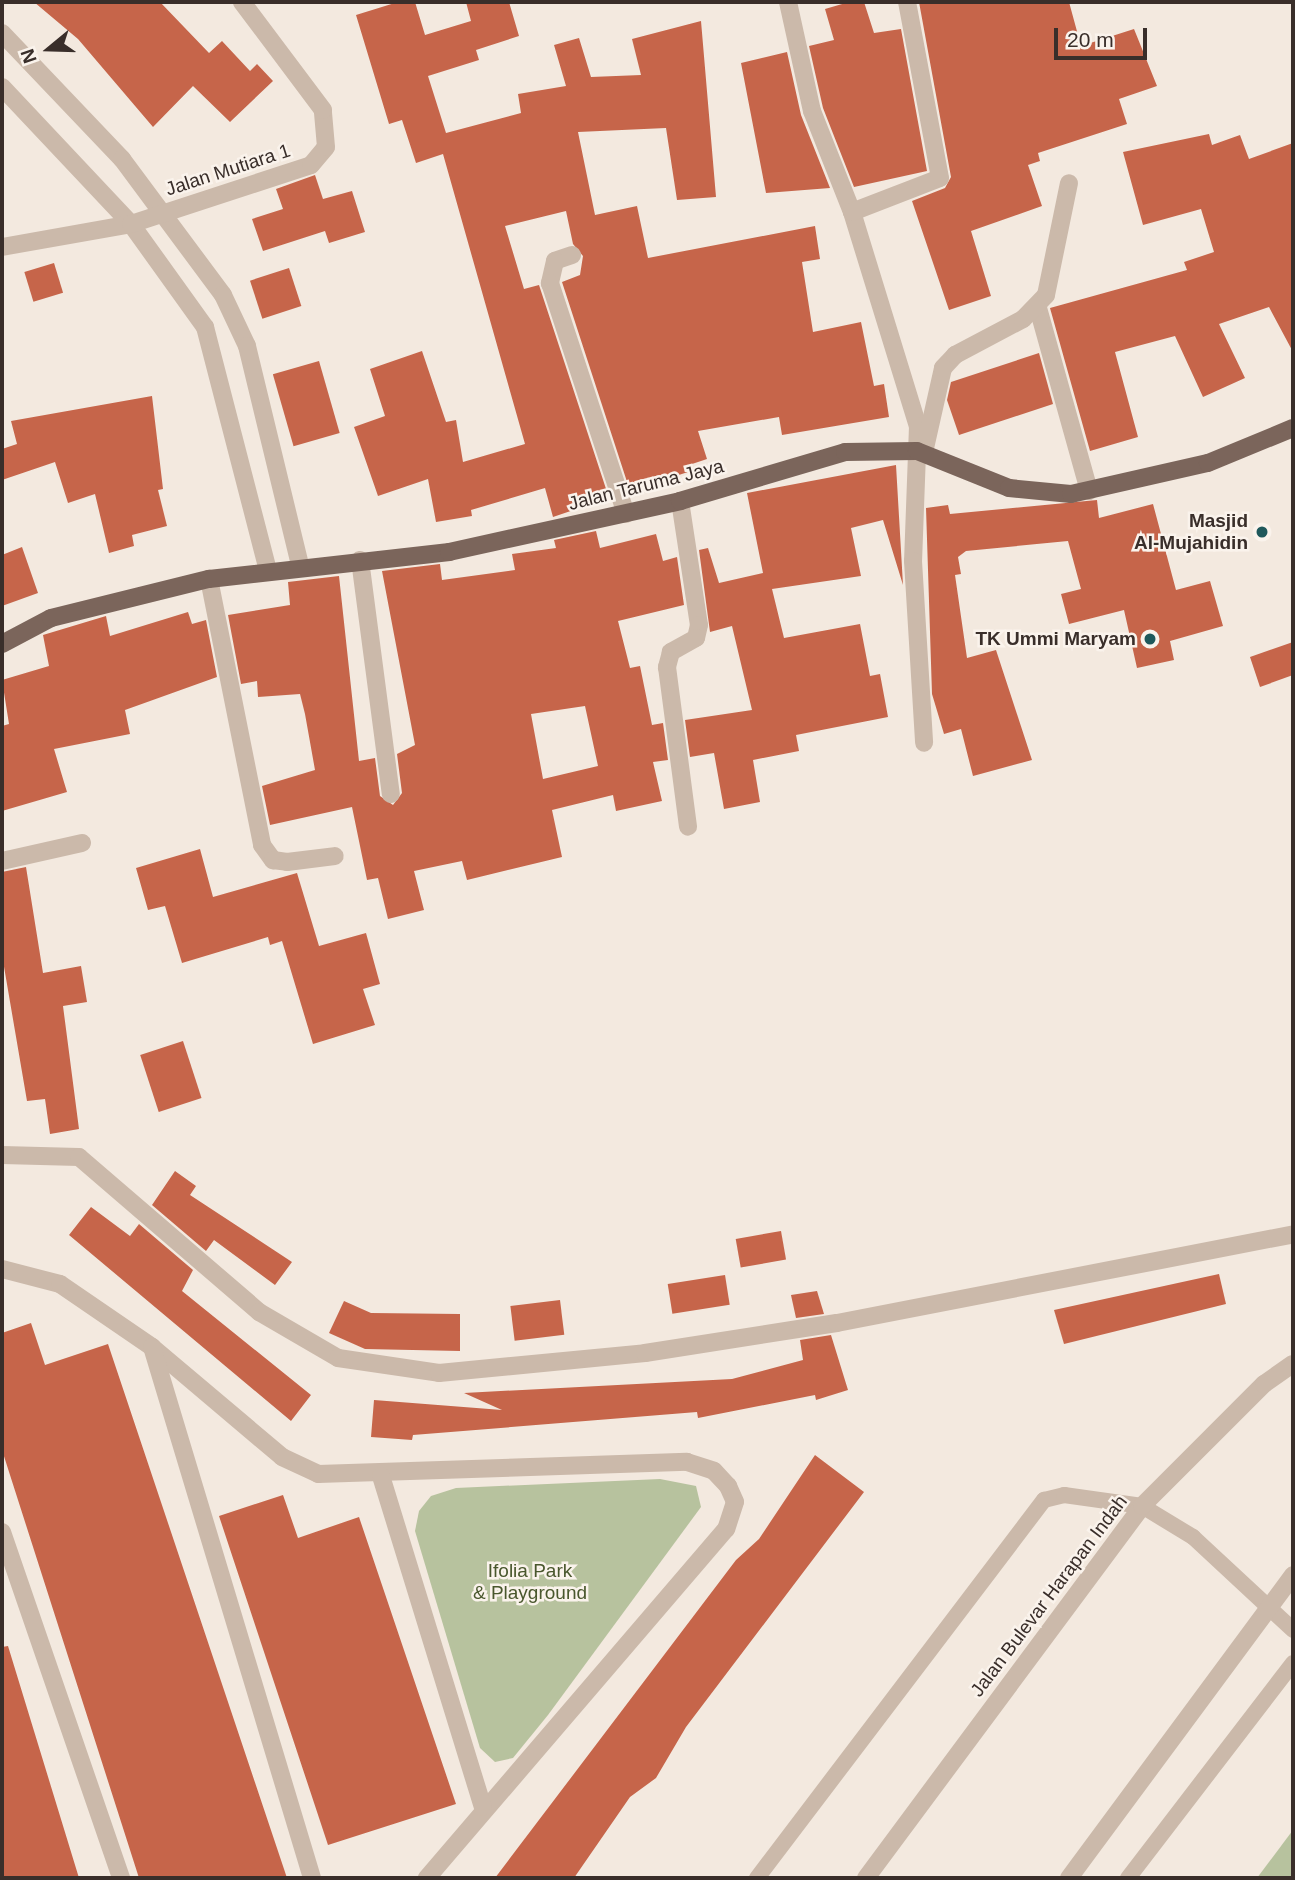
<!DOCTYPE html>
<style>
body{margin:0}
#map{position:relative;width:1295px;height:1880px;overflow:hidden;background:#f3e9df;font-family:Helvetica,sans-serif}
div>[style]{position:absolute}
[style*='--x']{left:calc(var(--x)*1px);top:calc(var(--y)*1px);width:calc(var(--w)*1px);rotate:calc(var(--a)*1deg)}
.green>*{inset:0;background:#b7c29e}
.building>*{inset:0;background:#c6654a;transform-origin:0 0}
.service>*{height:16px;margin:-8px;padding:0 8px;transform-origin:8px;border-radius:8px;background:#cbb9aa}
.minor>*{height:18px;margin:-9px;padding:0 9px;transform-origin:9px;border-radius:9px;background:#cbb9aa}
.tertiary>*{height:18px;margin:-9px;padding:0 9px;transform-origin:9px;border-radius:9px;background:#cbb9aa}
.primary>*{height:18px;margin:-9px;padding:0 9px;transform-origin:9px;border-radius:9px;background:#7b655b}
.dots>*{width:19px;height:19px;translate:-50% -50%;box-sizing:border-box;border:4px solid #faf3ec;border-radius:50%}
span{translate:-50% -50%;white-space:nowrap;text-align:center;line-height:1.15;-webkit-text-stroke:5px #faf3ec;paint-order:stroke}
.street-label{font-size:19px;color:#392e2a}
.poi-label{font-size:19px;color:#392e2a;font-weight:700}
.right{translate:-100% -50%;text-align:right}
.park-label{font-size:19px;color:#49572d}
.frame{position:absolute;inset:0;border:4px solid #392e2a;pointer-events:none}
.north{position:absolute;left:14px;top:14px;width:70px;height:70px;-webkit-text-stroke:5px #faf3ec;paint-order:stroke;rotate:251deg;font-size:19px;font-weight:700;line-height:28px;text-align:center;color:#392e2a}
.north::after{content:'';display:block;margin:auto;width:24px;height:32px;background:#392e2a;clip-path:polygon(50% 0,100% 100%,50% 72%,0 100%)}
.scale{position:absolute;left:1054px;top:28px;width:93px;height:32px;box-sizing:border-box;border:4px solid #392e2a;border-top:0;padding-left:9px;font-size:21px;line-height:24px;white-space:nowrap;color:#392e2a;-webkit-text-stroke:5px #faf3ec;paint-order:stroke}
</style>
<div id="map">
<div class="green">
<div style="clip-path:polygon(660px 1479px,696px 1486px,701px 1507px,548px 1715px,513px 1758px,495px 1762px,480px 1748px,415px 1531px,419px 1511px,431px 1496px,456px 1488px)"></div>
<div style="clip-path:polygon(1293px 1830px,1293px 1878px,1257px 1878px)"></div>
</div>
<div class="building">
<div style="clip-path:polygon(34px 2px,160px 2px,209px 53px,222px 41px,250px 71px,257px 64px,273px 81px,230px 122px,193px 86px,153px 127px,78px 39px)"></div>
<div style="clip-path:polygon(398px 2px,415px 2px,425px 35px,471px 21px,466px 2px,509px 2px,519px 36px,476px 50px,479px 60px,428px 76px,446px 133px,521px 113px,518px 94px,566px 86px,554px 45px,579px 38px,591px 77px,641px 75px,632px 39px,701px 21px,716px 197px,677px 200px,666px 128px,578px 132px,595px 215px,637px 206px,648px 258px,815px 226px,820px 259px,802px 262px,813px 332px,861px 322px,874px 386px,884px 384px,889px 417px,782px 435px,779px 417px,698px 431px,707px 459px,689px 465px,691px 471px,630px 491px,562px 282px,580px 275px,583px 256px,573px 244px,566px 211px,505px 226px,524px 289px,539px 285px,609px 498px,553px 517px,545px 488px,471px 510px,472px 516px,436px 522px,428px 479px,378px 496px,354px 427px,385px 416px,370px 369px,422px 351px,446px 422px,456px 420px,463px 462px,525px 444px,443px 154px,416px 163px,402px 120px,389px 124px,356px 15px)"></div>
<div style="clip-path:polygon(849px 2px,864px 2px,874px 33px,901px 29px,927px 171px,854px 187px,823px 108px,809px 46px,834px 40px,825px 9px)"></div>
<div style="clip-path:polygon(919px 2px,1069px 2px,1081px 46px,1134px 29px,1157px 86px,1119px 99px,1127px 124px,1038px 153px,1040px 161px,1028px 165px,1042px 206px,971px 231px,991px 296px,949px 310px,912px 201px,945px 188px,951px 177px)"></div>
<div style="clip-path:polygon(787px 52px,801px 115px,830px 188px,766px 193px,741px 63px)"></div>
<div style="clip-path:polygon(1209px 134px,1212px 145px,1240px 135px,1249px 159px,1293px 143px,1293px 352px,1269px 307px,1219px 324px,1245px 378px,1203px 397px,1175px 336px,1115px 352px,1138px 437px,1090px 451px,1050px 308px,1187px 270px,1184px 262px,1214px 252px,1201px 209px,1143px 225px,1123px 152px)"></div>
<div style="clip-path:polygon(315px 175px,323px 199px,352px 191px,365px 232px,329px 243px,325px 231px,263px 251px,252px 219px,283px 209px,276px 189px)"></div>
<div style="left:54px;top:263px;width:31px;height:31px;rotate:73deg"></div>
<div style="left:289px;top:268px;width:40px;height:41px;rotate:72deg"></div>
<div style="clip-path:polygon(1039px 353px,1053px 404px,959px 435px,947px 400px,951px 382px)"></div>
<div style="left:319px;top:361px;width:75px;height:48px;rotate:74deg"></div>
<div style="clip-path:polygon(152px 396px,163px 489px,158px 490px,167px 526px,132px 535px,134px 546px,109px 553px,95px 494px,68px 503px,55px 462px,2px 480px,2px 449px,17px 444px,11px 421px)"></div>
<div style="clip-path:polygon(896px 465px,903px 585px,883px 520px,851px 528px,861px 576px,772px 589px,784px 638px,860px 624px,870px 676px,880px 674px,888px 717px,796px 735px,799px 751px,753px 760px,760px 802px,724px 809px,714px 753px,690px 757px,685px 720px,752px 710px,732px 626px,710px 632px,699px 550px,708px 548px,719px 583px,763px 573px,747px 493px)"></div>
<div style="clip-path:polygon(1097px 500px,1099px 518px,1153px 504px,1176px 590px,1210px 581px,1223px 626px,1170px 641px,1174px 660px,1137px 668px,1124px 610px,1069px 624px,1061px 594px,1081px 589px,1068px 541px,966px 551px,958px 557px,961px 574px,955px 575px,967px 658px,996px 650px,1032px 760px,973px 776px,961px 729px,944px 734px,932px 694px,926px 508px,948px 505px,950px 514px)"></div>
<div style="clip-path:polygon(evenodd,596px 531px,600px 548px,656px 534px,663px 561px,677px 557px,684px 605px,618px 621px,630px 668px,640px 666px,652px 725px,663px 723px,668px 760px,653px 762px,662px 801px,616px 811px,613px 795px,552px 810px,562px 857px,467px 880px,462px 861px,414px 871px,424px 910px,388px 919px,378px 878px,367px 880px,352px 807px,270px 825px,262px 786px,315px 770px,305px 714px,300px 694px,258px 697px,257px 681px,241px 684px,228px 615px,290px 605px,288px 582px,339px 576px,359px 761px,375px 758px,380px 796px,393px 805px,402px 793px,397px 754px,415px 745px,382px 571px,440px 564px,442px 580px,515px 570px,512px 554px,556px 548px,554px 540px,596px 531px,585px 706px,598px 766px,543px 779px,531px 714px,585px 706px)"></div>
<div style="clip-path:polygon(22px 547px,38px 593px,2px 606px,2px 555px)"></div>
<div style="clip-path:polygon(188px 612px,192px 624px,206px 620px,217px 677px,125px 710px,130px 734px,54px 749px,67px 792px,2px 811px,2px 726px,9px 724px,2px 680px,49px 666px,43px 635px,106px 616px,110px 636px)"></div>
<div style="clip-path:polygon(1293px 642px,1293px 675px,1260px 687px,1250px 657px)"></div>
<div style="clip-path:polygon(200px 849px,213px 897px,297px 873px,319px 946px,366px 933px,380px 984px,363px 989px,375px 1025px,313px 1044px,282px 941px,270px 945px,268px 937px,182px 963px,165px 906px,148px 910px,136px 868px)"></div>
<div style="clip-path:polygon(26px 867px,43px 973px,81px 966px,87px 1002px,63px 1006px,79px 1129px,50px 1134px,45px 1099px,27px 1101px,2px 955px,2px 872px)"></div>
<div style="left:183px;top:1041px;width:60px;height:45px;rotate:72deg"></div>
<div style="clip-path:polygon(175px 1171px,196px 1186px,190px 1195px,292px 1262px,275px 1285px,214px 1240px,206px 1251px,152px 1205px)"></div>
<div style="clip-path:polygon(91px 1207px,130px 1236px,139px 1224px,193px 1270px,182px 1291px,311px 1395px,291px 1421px,69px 1235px)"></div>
<div style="left:781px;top:1231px;width:29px;height:46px;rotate:80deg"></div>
<div style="clip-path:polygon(1219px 1274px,1226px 1304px,1064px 1344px,1054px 1310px)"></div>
<div style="left:725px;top:1275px;width:30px;height:58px;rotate:81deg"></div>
<div style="clip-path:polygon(817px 1291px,824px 1314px,796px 1318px,791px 1295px)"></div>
<div style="left:560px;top:1300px;width:35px;height:50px;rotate:83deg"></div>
<div style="clip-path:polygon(344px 1301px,371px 1313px,460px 1314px,460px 1351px,365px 1349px,329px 1333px)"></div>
<div style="clip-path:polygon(31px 1323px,45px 1365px,108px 1344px,287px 1878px,139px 1878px,2px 1450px,2px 1333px)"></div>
<div style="clip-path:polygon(831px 1335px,848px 1390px,816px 1400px,815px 1395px,698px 1418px,697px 1412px,413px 1435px,412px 1440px,371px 1437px,374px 1400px,502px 1410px,464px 1393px,732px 1379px,803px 1360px,800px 1340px)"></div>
<div style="clip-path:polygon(815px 1455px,864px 1492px,686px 1727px,656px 1778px,630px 1797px,574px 1878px,495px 1878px,736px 1560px,759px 1539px)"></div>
<div style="clip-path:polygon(283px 1495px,298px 1538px,359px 1517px,456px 1804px,328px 1845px,219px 1516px)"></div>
<div style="clip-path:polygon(8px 1646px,34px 1731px,79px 1878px,2px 1878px,2px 1647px)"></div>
</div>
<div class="service">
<div style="--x:757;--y:1878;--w:475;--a:-52.8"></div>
<div style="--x:1044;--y:1500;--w:21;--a:-14"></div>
<div style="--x:1064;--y:1495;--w:79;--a:8"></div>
<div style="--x:1142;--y:1506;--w:60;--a:31.3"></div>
<div style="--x:1193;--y:1537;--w:137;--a:42.9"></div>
<div style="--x:1128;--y:1878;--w:271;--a:-52.5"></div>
</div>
<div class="minor">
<div style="--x:788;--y:2;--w:112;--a:77.6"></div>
<div style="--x:812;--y:111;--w:109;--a:68.4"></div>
<div style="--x:852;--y:212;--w:224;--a:72.9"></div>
<div style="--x:918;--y:426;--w:135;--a:92.1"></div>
<div style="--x:913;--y:561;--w:182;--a:86.5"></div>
<div style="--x:2;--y:33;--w:174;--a:46.4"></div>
<div style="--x:122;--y:159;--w:169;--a:53.4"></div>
<div style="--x:223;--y:295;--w:56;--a:64.8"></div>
<div style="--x:247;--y:346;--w:225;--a:76.4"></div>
<div style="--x:2;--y:87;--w:188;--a:46.7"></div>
<div style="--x:131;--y:224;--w:127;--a:54.3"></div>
<div style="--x:205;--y:327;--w:251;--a:75.5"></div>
<div style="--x:852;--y:212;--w:94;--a:-21.1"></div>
<div style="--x:940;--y:178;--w:179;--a:-100.6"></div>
<div style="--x:2;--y:247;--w:131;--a:-10.1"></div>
<div style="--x:131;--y:224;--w:189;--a:-18.1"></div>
<div style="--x:311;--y:165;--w:23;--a:-50"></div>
<div style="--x:326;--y:147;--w:37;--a:-95"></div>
<div style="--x:323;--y:110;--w:135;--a:-126.9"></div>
<div style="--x:572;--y:255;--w:18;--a:161"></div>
<div style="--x:555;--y:261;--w:23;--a:103"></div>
<div style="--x:550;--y:283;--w:243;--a:71.8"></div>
<div style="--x:1038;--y:308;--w:190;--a:74.4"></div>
<div style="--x:925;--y:448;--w:82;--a:-77.3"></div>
<div style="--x:943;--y:368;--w:18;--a:-47"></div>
<div style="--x:955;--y:355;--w:77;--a:-27.9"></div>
<div style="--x:1023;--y:319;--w:33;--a:-46"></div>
<div style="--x:1046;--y:295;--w:114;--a:-78.4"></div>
<div style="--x:680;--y:501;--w:125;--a:81.3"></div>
<div style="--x:699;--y:625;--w:13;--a:103"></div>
<div style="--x:696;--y:638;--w:29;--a:151"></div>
<div style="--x:671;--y:652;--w:16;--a:105"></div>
<div style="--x:667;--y:667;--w:161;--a:82.5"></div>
<div style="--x:360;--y:560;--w:236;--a:82.5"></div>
<div style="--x:209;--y:579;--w:271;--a:78.7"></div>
<div style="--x:262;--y:845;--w:19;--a:54"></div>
<div style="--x:273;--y:860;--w:14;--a:8"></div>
<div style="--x:287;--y:862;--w:48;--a:-7.1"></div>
<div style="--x:2;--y:861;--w:82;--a:-12.7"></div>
<div style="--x:2;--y:1155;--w:77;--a:1.5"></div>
<div style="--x:79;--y:1157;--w:238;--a:40.7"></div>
<div style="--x:259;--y:1312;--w:91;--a:30.2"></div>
<div style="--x:338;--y:1358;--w:102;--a:8.4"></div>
<div style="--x:439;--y:1373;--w:207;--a:-5.5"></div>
<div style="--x:645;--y:1353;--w:194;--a:-8.9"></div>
<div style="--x:837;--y:1323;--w:465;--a:-11"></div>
<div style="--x:2;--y:1269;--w:60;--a:14.5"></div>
<div style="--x:60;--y:1284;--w:112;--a:34.4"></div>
<div style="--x:152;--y:1347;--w:170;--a:40.2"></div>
<div style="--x:282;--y:1457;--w:40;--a:25"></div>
<div style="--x:318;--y:1474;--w:369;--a:-1.9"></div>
<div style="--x:687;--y:1462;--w:28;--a:18"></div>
<div style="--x:714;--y:1471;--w:21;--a:47"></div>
<div style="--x:728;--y:1486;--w:17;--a:66"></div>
<div style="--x:735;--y:1502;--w:28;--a:108"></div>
<div style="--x:726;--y:1529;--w:460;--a:130.6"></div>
<div style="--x:152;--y:1347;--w:555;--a:73.23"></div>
<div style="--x:381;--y:1476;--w:346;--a:72.9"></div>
<div style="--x:2;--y:1532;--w:366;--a:71"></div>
</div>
<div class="tertiary">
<div style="--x:866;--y:1878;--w:463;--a:-53.4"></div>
<div style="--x:1142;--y:1506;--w:173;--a:-45"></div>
<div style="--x:1264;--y:1384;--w:35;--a:-35"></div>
<div style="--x:1069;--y:1878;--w:377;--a:-53.5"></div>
</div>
<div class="primary">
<div style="--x:2;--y:644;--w:55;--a:-28"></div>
<div style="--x:51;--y:618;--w:163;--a:-13.9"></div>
<div style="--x:209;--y:579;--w:242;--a:-6.4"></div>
<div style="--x:449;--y:552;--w:237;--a:-12.4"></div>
<div style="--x:680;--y:501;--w:172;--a:-16.5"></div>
<div style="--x:845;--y:452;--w:72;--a:-0.8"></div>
<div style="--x:917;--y:451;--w:99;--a:21.9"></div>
<div style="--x:1009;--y:488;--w:62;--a:5.5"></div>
<div style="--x:1071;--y:494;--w:140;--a:-12.8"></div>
<div style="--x:1208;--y:463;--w:92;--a:-22.4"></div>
</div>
<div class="dots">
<div style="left:1262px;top:532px;background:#1f585b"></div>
<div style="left:1150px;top:639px;background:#1f585b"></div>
</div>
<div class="street-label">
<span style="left:228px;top:170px;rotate:-18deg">Jalan Mutiara 1</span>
<span style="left:646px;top:485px;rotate:-14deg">Jalan Taruma Jaya</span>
<span style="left:1049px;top:1596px;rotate:-53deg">Jalan Bulevar Harapan Indah</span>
</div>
<div class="poi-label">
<span class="right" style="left:1248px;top:532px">Masjid<br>Al-Mujahidin</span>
<span class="right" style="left:1136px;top:639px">TK Ummi Maryam</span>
</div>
<div class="park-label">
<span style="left:530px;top:1582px">Ifolia Park<br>&amp; Playground</span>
</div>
<div class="frame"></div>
<div class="north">N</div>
<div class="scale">20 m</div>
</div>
